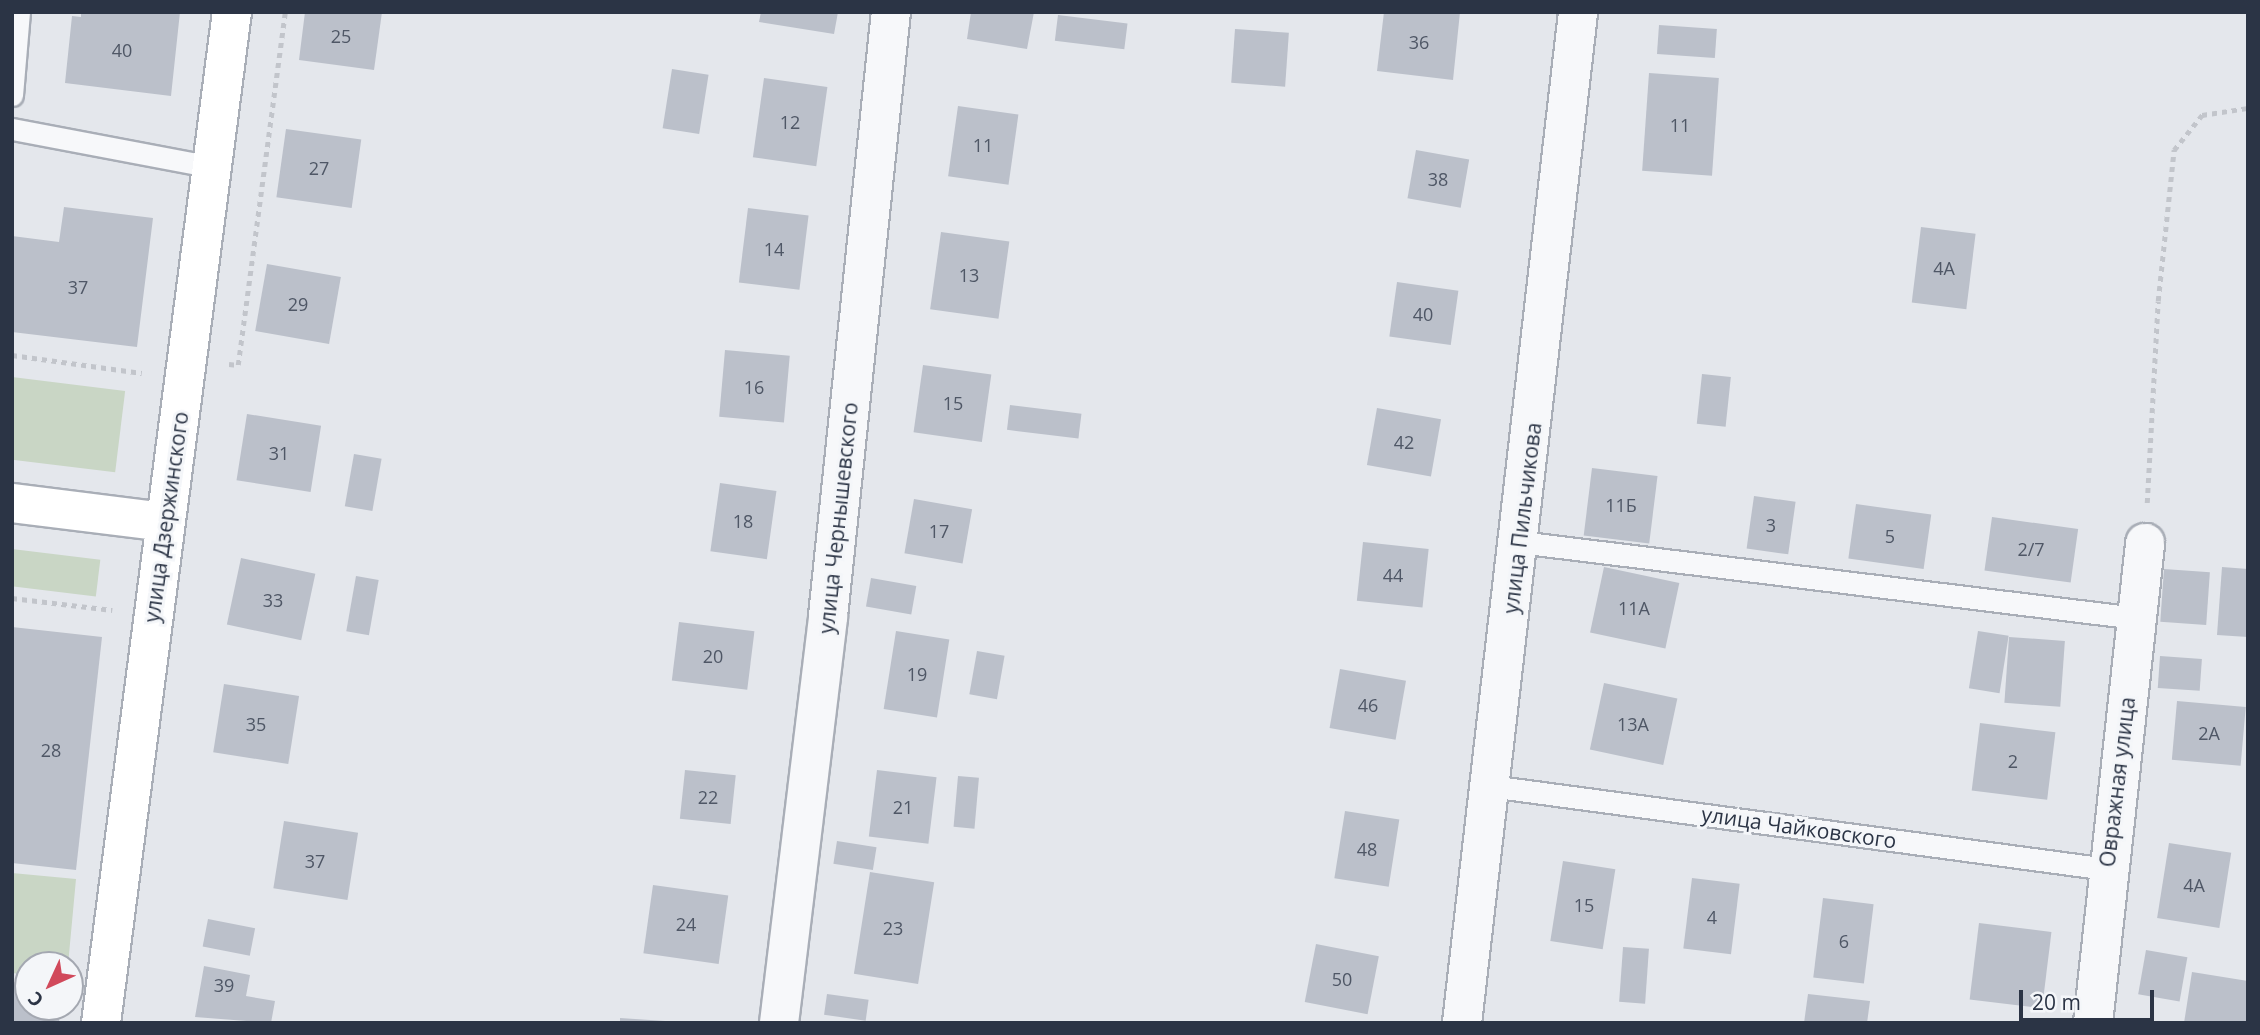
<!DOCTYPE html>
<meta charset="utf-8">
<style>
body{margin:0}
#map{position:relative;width:2260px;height:1035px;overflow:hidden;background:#e4e7ec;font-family:"Open Sans",sans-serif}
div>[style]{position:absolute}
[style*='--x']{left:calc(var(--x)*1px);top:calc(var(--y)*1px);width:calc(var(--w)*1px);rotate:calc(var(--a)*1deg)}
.green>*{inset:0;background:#c9d6c5;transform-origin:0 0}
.building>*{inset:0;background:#bbc0ca;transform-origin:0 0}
.path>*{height:4.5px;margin-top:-2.25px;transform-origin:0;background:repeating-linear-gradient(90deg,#c2c5cb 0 5px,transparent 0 10px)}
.roads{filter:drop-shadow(2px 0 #a9aeb7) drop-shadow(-2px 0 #a9aeb7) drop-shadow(0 2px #a9aeb7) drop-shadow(0 -2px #a9aeb7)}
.lane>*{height:21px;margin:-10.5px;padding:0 10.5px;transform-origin:10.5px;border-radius:10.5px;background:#f7f8fa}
.street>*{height:38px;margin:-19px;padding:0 19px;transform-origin:19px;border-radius:19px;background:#f7f8fa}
.secondary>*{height:38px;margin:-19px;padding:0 19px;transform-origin:19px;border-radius:19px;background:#fff}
span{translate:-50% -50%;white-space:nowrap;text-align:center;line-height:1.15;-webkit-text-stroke:6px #f4f6f9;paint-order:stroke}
.number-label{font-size:18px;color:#4f5766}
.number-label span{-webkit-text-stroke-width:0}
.street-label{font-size:21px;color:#2b3445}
.frame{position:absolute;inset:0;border:14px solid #2b3445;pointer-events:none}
.north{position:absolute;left:14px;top:951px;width:70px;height:70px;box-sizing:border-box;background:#f4f6f9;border:2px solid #a4a8b1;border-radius:50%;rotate:225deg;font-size:19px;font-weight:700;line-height:28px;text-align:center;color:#2b3445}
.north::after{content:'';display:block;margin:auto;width:24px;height:32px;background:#d1495b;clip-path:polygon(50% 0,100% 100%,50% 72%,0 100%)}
.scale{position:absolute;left:2019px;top:990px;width:135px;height:32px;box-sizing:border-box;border:4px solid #2b3445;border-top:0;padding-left:9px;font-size:21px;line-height:24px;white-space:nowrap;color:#2b3445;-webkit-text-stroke:5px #f4f6f9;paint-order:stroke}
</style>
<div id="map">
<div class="green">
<div style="left:12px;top:377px;width:114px;height:82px;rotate:7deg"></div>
<div style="left:12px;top:549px;width:89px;height:37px;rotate:7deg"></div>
<div style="clip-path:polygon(12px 873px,76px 879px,68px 965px,28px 965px,28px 975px,12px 973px)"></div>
</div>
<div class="building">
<div style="clip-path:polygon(81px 12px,180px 12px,171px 96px,65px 83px,72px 16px,81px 17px)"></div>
<div style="clip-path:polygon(305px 12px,382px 12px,374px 70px,299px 60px)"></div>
<div style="clip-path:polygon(761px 12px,838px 12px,834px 34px,759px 22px)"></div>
<div style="clip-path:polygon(971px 12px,1034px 12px,1027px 49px,967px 39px)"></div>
<div style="clip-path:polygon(1384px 12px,1460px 12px,1453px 80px,1377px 71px)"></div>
<div style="left:1058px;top:15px;width:70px;height:26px;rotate:7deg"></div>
<div style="left:1659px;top:25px;width:58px;height:29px;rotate:4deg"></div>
<div style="left:1235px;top:29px;width:54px;height:54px;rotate:4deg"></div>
<div style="left:672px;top:69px;width:37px;height:60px;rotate:9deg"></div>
<div style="left:1649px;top:73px;width:70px;height:98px;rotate:4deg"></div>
<div style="left:764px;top:78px;width:64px;height:80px;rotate:8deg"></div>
<div style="left:958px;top:106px;width:61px;height:71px;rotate:8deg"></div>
<div style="left:286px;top:129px;width:76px;height:69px;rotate:8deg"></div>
<div style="left:1416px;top:150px;width:54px;height:49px;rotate:10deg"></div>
<div style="clip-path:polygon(64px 207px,153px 218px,137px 347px,12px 332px,12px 236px,59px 242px)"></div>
<div style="left:748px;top:208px;width:61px;height:75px;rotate:7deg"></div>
<div style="left:1921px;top:227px;width:55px;height:76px;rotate:7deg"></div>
<div style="left:941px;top:232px;width:69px;height:78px;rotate:8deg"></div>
<div style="left:267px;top:264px;width:75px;height:68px;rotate:10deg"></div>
<div style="left:1397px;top:282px;width:62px;height:55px;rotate:8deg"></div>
<div style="left:725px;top:350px;width:65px;height:67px;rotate:5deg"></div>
<div style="left:923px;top:365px;width:69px;height:68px;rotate:8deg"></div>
<div style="left:1702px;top:374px;width:29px;height:50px;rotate:6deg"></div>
<div style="left:1010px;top:405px;width:72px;height:25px;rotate:7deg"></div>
<div style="left:1377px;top:408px;width:65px;height:58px;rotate:10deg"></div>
<div style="left:247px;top:414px;width:75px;height:67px;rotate:9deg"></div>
<div style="left:354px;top:454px;width:28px;height:53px;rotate:10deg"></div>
<div style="left:1592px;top:468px;width:66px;height:68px;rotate:7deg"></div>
<div style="left:720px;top:483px;width:57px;height:69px;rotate:8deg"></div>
<div style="left:1754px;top:496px;width:42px;height:53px;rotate:8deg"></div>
<div style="left:914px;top:499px;width:59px;height:55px;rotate:10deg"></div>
<div style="left:1856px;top:504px;width:76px;height:55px;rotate:8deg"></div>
<div style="left:1992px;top:517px;width:87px;height:54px;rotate:8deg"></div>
<div style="left:1363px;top:542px;width:66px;height:59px;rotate:6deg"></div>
<div style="left:241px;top:558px;width:76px;height:68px;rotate:12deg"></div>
<div style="left:1604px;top:567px;width:77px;height:67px;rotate:12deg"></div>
<div style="clip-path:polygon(2222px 567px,2248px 569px,2248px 637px,2217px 635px)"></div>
<div style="left:2164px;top:569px;width:46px;height:53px;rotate:4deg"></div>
<div style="left:356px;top:576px;width:23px;height:56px;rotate:10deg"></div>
<div style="left:871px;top:578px;width:46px;height:29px;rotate:10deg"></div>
<div style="left:679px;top:622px;width:76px;height:59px;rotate:7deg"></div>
<div style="clip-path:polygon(12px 627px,102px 637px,76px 870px,12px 863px)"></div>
<div style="left:896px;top:631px;width:54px;height:79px;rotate:9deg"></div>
<div style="left:1978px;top:631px;width:31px;height:58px;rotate:9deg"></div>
<div style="left:2009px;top:637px;width:56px;height:66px;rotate:4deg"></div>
<div style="left:977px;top:651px;width:28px;height:44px;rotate:10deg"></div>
<div style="left:2160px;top:656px;width:42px;height:32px;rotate:4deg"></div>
<div style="left:1340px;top:669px;width:67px;height:60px;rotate:10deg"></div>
<div style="left:1604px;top:683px;width:75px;height:68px;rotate:12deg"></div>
<div style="left:224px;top:684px;width:76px;height:69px;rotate:9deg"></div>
<div style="left:2177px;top:701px;width:69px;height:59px;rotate:5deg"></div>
<div style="left:1980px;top:723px;width:76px;height:68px;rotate:7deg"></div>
<div style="left:685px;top:770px;width:51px;height:49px;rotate:6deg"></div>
<div style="left:877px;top:770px;width:60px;height:67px;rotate:7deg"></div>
<div style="left:958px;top:776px;width:21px;height:51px;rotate:5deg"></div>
<div style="left:1345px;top:811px;width:55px;height:68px;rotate:9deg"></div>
<div style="left:284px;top:821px;width:75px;height:68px;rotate:9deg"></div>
<div style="left:837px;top:841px;width:40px;height:23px;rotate:9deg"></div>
<div style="left:2169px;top:843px;width:63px;height:76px;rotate:9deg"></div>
<div style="left:1563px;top:861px;width:53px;height:81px;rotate:9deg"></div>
<div style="left:870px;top:872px;width:65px;height:103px;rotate:9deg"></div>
<div style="left:1692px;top:878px;width:48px;height:71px;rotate:7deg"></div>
<div style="left:653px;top:885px;width:76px;height:69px;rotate:8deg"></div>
<div style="left:1823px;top:898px;width:51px;height:80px;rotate:7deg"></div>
<div style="left:208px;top:919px;width:48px;height:28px;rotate:11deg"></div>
<div style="left:1979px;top:923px;width:73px;height:77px;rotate:7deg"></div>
<div style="left:1316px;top:944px;width:64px;height:59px;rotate:11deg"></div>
<div style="left:1623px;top:947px;width:26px;height:55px;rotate:4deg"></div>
<div style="left:2146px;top:950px;width:42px;height:45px;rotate:10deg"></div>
<div style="clip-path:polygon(204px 966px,250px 975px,246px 996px,275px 1001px,271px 1023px,195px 1017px)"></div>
<div style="clip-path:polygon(2192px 972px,2248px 981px,2248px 1023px,2184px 1023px)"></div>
<div style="clip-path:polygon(12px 982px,28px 984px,28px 1007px,60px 1007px,59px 1023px,12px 1023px)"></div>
<div style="left:827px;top:994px;width:42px;height:21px;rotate:8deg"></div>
<div style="clip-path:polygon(1808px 994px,1870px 1001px,1867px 1023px,1804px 1023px)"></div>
<div style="clip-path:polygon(620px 1018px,665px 1021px,665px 1023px,620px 1023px)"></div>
</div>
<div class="path">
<div style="--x:12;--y:355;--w:131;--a:7.9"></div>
<div style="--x:229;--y:364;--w:9;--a:6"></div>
<div style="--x:238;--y:365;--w:356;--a:-82.4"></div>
<div style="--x:2147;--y:503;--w:202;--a:-86.9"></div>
<div style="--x:2158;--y:301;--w:152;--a:-84"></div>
<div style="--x:2174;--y:150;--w:45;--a:-51.3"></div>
<div style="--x:2202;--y:115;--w:47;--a:-8.7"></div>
<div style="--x:12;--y:598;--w:101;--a:6.8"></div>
</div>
<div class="roads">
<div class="lane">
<div style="--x:12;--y:95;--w:83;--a:-85.2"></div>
<div style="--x:12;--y:129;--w:206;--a:10.7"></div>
<div style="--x:1519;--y:542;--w:622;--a:7.02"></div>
<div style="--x:1490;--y:786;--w:623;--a:7.66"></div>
</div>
<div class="street">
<div style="--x:779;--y:1023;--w:410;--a:-83.1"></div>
<div style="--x:828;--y:616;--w:607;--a:-84.05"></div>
<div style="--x:1462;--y:1023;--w:1018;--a:-83.45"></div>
<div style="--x:2093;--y:1023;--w:483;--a:-83.8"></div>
</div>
<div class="secondary">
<div style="--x:12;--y:503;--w:153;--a:7.1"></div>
<div style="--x:101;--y:1023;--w:1019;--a:-82.62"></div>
</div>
</div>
<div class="number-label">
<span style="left:341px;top:36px">25</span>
<span style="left:1419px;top:42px">36</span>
<span style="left:122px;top:50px">40</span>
<span style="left:790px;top:122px">12</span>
<span style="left:1680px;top:125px">11</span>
<span style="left:983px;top:145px">11</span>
<span style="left:319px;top:168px">27</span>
<span style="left:1438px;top:179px">38</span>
<span style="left:774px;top:249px">14</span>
<span style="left:1944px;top:268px">4А</span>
<span style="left:969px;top:275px">13</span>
<span style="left:78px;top:287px">37</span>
<span style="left:298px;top:304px">29</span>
<span style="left:1423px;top:314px">40</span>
<span style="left:754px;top:387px">16</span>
<span style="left:953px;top:403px">15</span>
<span style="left:1404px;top:442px">42</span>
<span style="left:279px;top:453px">31</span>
<span style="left:1621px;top:505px">11Б</span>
<span style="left:743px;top:521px">18</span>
<span style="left:1771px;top:525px">3</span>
<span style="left:939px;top:531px">17</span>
<span style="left:1890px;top:536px">5</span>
<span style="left:2031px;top:549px">2/7</span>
<span style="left:1393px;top:575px">44</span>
<span style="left:273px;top:600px">33</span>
<span style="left:1634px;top:608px">11А</span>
<span style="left:713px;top:656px">20</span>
<span style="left:917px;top:674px">19</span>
<span style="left:1368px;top:705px">46</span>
<span style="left:256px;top:724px">35</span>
<span style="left:1633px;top:724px">13А</span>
<span style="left:2209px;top:733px">2А</span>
<span style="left:51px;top:750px">28</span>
<span style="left:2013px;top:761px">2</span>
<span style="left:708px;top:797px">22</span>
<span style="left:903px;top:807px">21</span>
<span style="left:1367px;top:849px">48</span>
<span style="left:315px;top:861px">37</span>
<span style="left:2194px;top:885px">4А</span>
<span style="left:1584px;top:905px">15</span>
<span style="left:1712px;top:917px">4</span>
<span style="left:686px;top:924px">24</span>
<span style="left:893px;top:928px">23</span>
<span style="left:1844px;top:941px">6</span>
<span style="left:1342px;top:979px">50</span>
<span style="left:224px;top:985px">39</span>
</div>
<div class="street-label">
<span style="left:166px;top:517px;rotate:-82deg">улица Дзержинского</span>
<span style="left:838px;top:518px;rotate:-84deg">улица Чернышевского</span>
<span style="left:1522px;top:518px;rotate:-83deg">улица Пильчикова</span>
<span style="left:2117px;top:782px;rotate:-83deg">Овражная улица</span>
<span style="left:1799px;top:827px;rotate:8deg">улица Чайковского</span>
</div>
<div class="frame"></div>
<div class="north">С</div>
<div class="scale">20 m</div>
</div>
